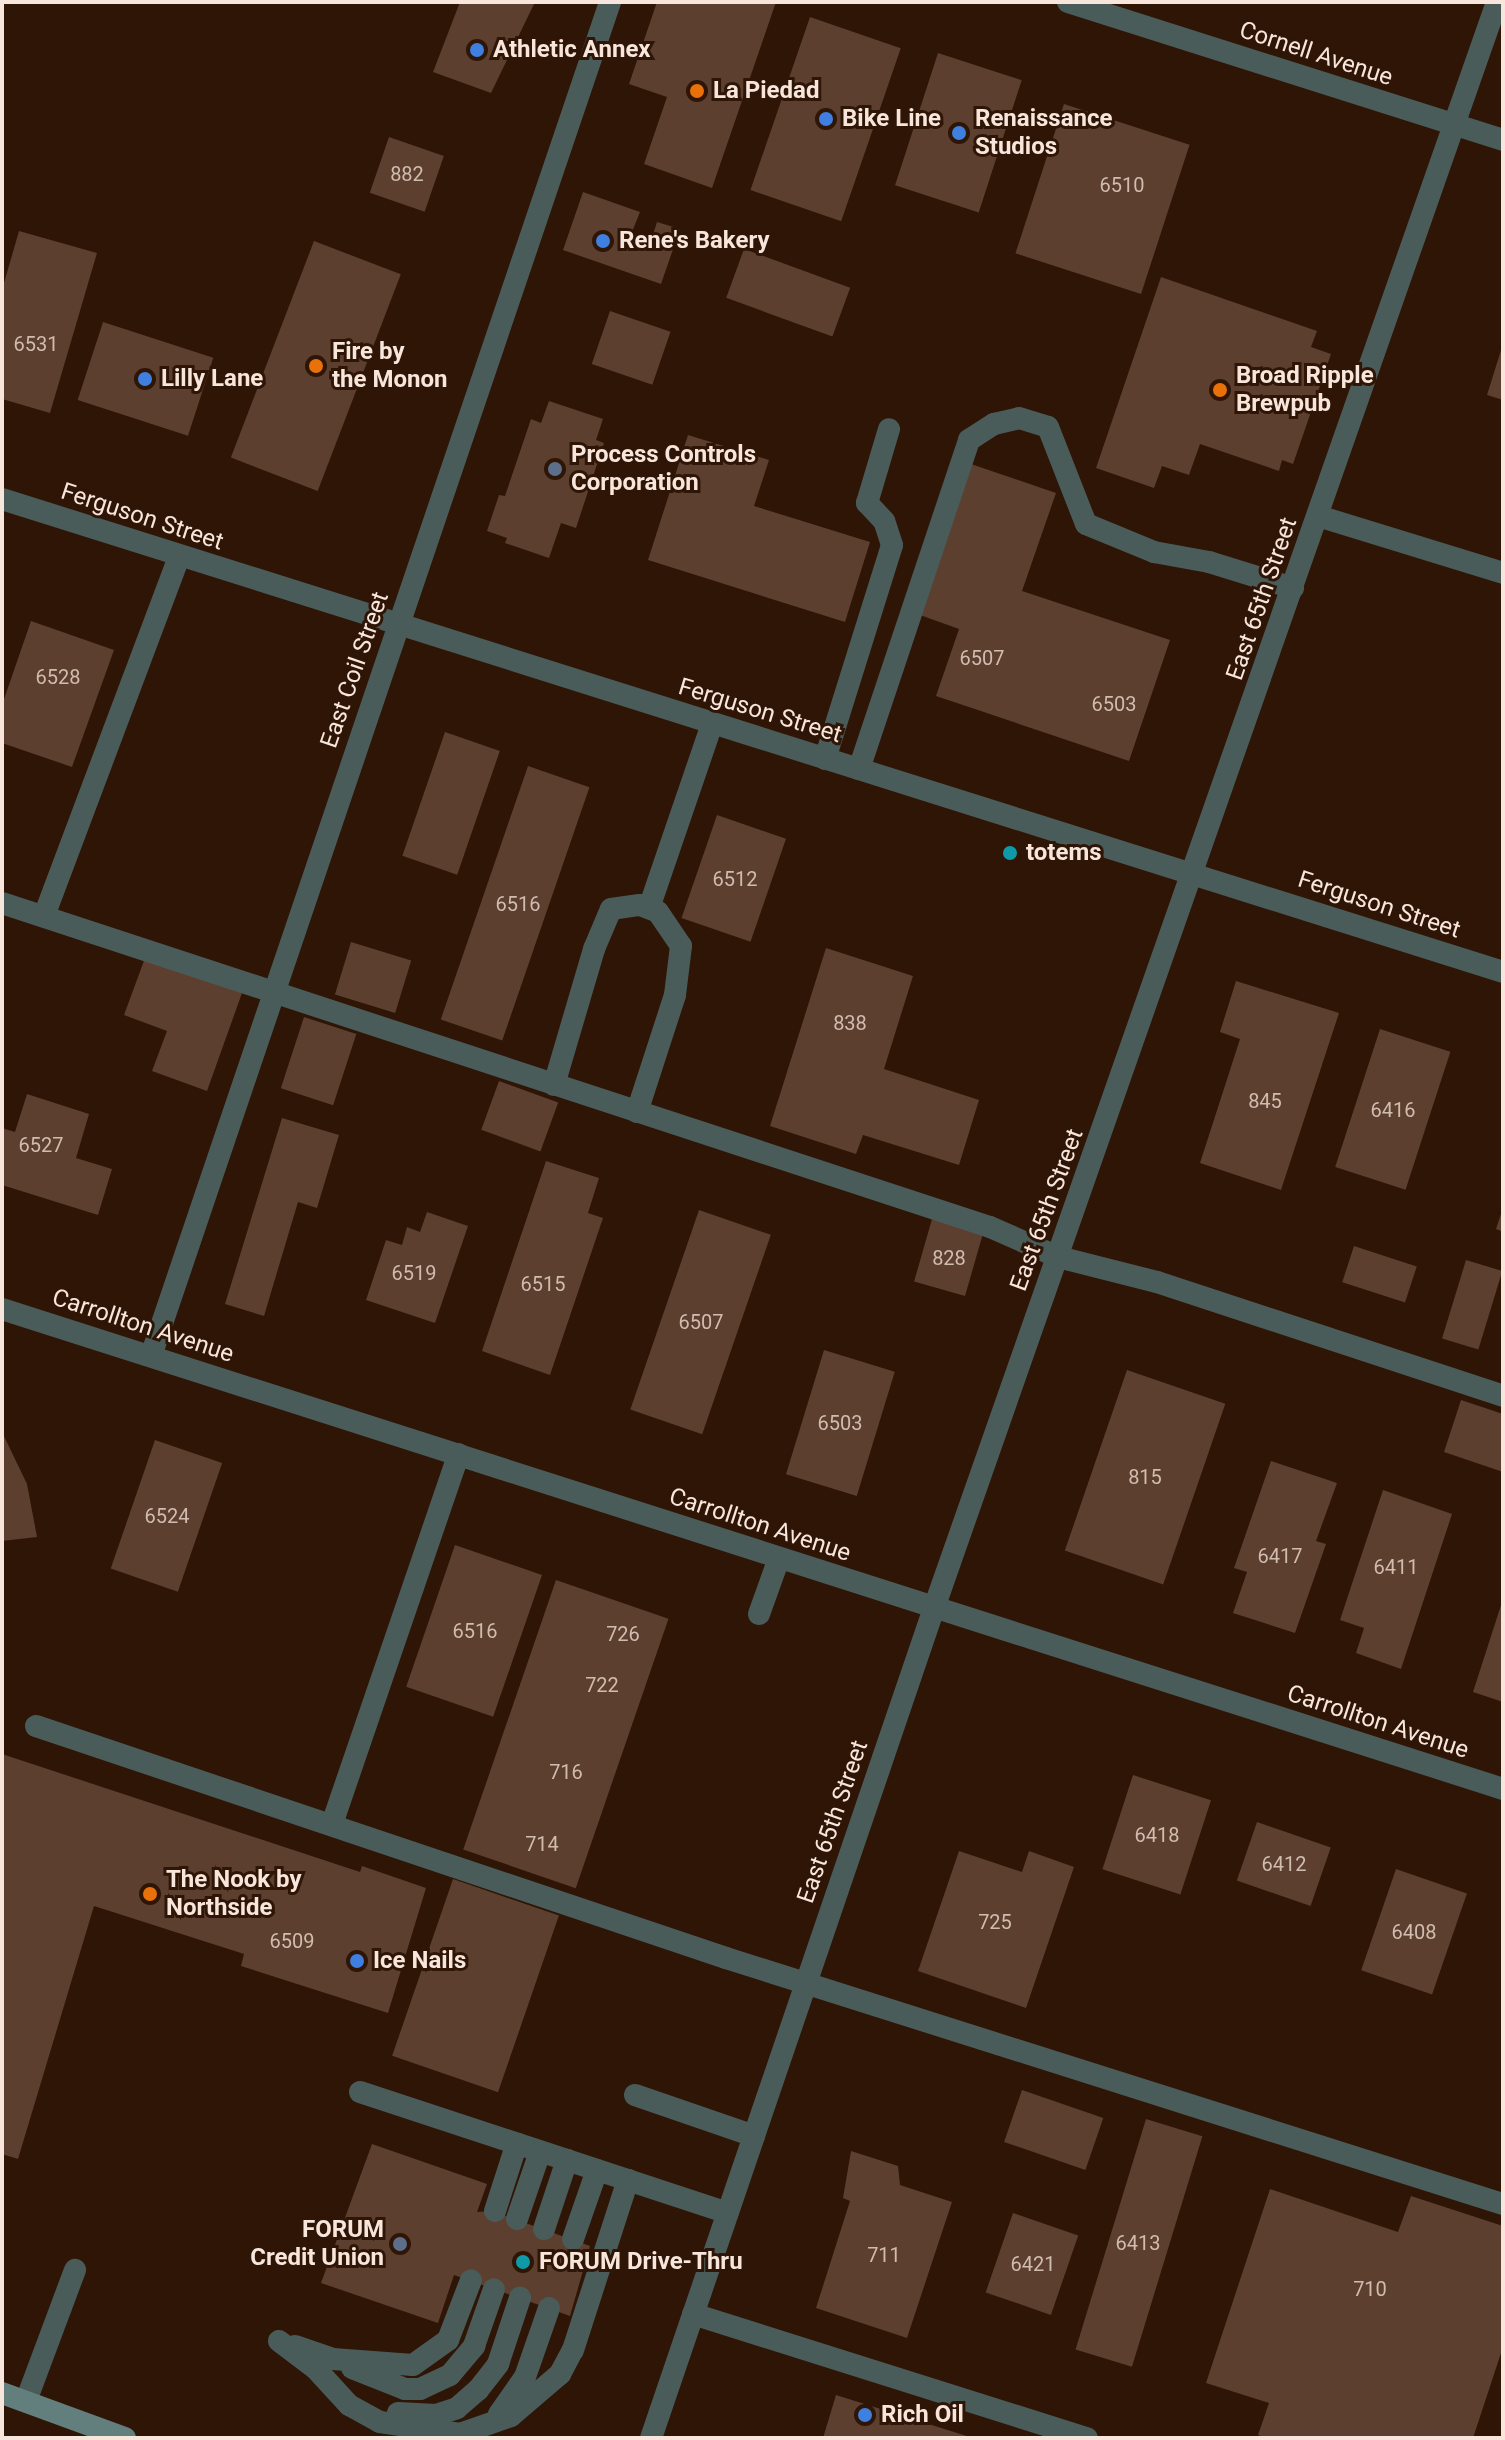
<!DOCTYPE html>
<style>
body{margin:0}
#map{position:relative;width:1505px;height:2440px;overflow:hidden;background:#2e1506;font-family:Roboto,sans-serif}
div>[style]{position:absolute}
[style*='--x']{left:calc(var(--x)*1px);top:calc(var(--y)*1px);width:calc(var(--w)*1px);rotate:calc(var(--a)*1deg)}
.building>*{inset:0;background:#5c3f2e;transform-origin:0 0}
.service>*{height:22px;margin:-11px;padding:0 11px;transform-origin:11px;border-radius:11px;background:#4a5c5a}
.minor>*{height:22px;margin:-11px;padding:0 11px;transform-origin:11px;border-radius:11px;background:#4a5c5a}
.secondary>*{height:22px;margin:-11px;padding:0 11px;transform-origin:11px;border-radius:11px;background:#637f7d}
.dots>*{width:22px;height:22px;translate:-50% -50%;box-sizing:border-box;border:4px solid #2e1506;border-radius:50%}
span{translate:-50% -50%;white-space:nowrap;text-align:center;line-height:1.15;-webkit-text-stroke:6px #2e1506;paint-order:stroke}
.number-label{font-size:20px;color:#d1bcb0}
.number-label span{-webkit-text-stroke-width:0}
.poi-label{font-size:24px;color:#f8e6dc;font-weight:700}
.left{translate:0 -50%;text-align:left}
.right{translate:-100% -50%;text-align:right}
.street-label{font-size:24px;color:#f8e6dc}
.frame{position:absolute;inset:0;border:4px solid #f8e6dc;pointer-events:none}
</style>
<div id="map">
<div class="building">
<div style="clip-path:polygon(460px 2px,535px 2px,491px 93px,433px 72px)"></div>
<div style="clip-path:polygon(657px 2px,776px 2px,712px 188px,644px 164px,667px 97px,629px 84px)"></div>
<div style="left:810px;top:17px;width:96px;height:183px;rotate:19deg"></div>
<div style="left:938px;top:53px;width:88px;height:139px;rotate:18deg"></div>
<div style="left:1064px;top:104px;width:132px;height:157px;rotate:18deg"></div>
<div style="left:389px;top:137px;width:58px;height:59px;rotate:19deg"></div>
<div style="clip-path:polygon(583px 192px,640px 212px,630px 237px,650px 244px,657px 222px,680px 229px,661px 284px,563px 250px)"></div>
<div style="clip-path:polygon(19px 231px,97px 253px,50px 413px,2px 399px,2px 290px)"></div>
<div style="left:314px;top:241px;width:93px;height:232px;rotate:21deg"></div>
<div style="left:744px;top:249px;width:113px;height:52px;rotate:20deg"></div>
<div style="clip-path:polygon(1161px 277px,1317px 331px,1311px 347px,1331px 354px,1293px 464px,1282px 460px,1279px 471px,1200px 444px,1189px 475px,1162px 466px,1154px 488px,1096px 468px)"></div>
<div style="left:610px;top:311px;width:64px;height:56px;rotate:19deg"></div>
<div style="left:103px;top:322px;width:116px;height:82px;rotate:18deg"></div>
<div style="clip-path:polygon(1502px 347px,1503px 347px,1503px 400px,1487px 395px)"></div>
<div style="clip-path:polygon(549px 401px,603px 419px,596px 440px,604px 443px,576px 528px,561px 523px,549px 558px,505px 543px,507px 538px,487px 531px,499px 495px,505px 496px,531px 419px,541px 423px)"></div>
<div style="clip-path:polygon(688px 435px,769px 460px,754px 506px,870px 542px,845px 622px,648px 560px)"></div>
<div style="clip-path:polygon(971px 464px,1056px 493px,1022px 591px,1170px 640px,1129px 761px,936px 696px,959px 629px,920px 615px)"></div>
<div style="clip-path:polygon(31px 621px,114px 650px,72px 767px,2px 743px,2px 705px)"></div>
<div style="left:445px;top:732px;width:58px;height:131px;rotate:19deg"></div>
<div style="left:528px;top:766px;width:65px;height:268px;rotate:19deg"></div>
<div style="left:717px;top:815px;width:73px;height:109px;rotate:19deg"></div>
<div style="left:351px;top:942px;width:63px;height:55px;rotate:17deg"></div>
<div style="clip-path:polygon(826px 948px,913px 976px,884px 1069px,979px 1100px,959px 1165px,863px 1135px,856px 1154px,770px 1126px)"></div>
<div style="clip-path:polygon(145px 958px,242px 993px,207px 1091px,152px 1071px,167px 1031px,124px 1015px)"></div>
<div style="clip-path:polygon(1236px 981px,1339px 1013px,1281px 1190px,1200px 1163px,1240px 1039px,1220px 1032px)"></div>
<div style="left:304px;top:1017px;width:55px;height:75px;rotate:18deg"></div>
<div style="left:1380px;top:1029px;width:74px;height:145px;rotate:18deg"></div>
<div style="left:499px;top:1081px;width:63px;height:52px;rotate:20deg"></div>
<div style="clip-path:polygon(27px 1094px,89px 1114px,76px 1158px,112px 1169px,98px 1215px,2px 1185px,2px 1128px,15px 1132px)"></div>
<div style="clip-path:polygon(282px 1118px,339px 1135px,317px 1208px,298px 1202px,264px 1316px,225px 1304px)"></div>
<div style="clip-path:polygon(546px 1161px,599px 1178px,588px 1213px,603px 1218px,550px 1375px,482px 1351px)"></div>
<div style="left:699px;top:1210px;width:76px;height:211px;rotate:19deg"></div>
<div style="clip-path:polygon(1502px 1211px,1503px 1211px,1503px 1232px,1496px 1229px)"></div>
<div style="clip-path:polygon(427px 1212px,468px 1226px,435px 1323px,366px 1300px,386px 1240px,402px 1245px,407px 1227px,420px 1232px)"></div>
<div style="left:932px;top:1219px;width:53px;height:65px;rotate:16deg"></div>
<div style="left:1354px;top:1246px;width:66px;height:38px;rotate:18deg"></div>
<div style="left:1466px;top:1260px;width:38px;height:82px;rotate:17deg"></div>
<div style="left:824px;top:1350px;width:74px;height:130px;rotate:17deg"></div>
<div style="left:1127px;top:1370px;width:104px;height:191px;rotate:19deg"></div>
<div style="clip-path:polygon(1461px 1400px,1503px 1414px,1503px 1472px,1444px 1452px)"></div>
<div style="clip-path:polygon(2px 1432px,27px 1484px,37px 1537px,2px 1541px)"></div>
<div style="left:155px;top:1440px;width:71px;height:136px;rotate:19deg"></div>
<div style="clip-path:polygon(1271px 1461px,1337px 1483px,1316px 1541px,1326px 1544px,1295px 1633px,1233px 1613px,1247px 1572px,1234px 1568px)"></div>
<div style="clip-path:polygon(1383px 1490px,1452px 1514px,1401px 1669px,1356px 1653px,1364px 1628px,1340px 1620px)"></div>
<div style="left:455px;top:1545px;width:92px;height:150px;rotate:19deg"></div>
<div style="left:556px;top:1580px;width:119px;height:285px;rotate:19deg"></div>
<div style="clip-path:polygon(1502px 1602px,1503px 1602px,1503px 1702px,1473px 1692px)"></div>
<div style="clip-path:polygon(2px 1754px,360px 1872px,362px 1866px,426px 1888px,388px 2013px,241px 1966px,244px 1954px,94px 1906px,18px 2159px,2px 2154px)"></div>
<div style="left:1133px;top:1775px;width:82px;height:99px;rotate:18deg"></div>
<div style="left:1257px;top:1822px;width:78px;height:62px;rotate:19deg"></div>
<div style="clip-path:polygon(959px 1851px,1022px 1872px,1029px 1851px,1074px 1867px,1026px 2008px,918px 1971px)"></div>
<div style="left:1396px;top:1869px;width:75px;height:107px;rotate:19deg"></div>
<div style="left:453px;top:1879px;width:112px;height:187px;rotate:19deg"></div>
<div style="left:1022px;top:2090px;width:86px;height:55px;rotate:19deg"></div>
<div style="left:1146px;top:2119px;width:59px;height:241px;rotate:17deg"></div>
<div style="clip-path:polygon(372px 2144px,487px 2184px,477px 2212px,492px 2211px,590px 2246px,570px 2316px,454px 2275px,438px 2323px,321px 2283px)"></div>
<div style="clip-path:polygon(851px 2151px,898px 2166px,900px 2185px,952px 2202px,907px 2338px,816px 2308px,850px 2201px,843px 2198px)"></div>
<div style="clip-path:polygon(1270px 2189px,1398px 2232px,1411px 2196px,1503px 2226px,1503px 2347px,1473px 2438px,1266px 2438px,1258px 2435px,1269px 2403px,1206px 2383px)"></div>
<div style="left:1013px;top:2213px;width:69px;height:84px;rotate:19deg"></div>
<div style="clip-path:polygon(836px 2395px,970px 2437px,969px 2438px,823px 2438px)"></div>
</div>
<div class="service">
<div style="--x:1318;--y:516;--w:194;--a:17.1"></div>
<div style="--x:825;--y:759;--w:224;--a:-72.6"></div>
<div style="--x:892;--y:545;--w:25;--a:-108"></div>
<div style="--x:884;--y:521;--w:25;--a:-133"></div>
<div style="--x:867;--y:503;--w:77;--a:-73.4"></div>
<div style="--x:859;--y:769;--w:347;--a:-71.5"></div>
<div style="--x:969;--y:440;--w:30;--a:-33"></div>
<div style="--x:994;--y:424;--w:26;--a:-13"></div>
<div style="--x:1019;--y:418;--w:30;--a:17"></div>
<div style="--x:1048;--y:427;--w:104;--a:68.6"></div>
<div style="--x:1086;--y:524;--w:74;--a:22.4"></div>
<div style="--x:1154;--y:552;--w:56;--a:10.3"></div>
<div style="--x:1209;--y:562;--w:88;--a:17.2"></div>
<div style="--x:2;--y:903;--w:1040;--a:18.16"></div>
<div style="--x:990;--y:1227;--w:74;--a:23.8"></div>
<div style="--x:1058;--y:1257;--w:102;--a:14.2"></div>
<div style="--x:1157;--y:1282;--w:364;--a:18.2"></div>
<div style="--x:649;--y:908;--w:194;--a:-71.1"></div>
<div style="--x:44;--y:916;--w:384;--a:-69.4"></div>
<div style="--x:554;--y:1085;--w:142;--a:-73.6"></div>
<div style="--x:594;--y:949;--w:43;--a:-67"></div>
<div style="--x:611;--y:909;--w:29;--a:-8"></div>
<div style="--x:640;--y:905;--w:19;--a:21"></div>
<div style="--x:658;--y:912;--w:41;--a:55.9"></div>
<div style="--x:681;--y:946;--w:49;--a:97"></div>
<div style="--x:675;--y:995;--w:123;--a:108"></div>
<div style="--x:759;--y:1614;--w:59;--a:-70.3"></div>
<div style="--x:36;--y:1726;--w:728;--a:18.58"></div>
<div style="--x:726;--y:1958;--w:815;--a:17.57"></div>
<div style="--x:332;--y:1824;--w:391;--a:-71.1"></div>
<div style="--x:360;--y:2092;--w:387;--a:18.2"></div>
<div style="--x:635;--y:2095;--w:126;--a:19"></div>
<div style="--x:495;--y:2211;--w:71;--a:-72.1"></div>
<div style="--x:517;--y:2219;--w:71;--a:-71.1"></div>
<div style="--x:544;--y:2229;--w:73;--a:-71.6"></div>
<div style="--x:573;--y:2239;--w:73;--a:-70.8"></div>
<div style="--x:693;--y:2314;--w:413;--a:17.5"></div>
<div style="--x:279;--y:2341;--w:46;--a:37.1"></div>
<div style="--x:316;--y:2369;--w:49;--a:47.5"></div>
<div style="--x:349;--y:2405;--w:35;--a:29"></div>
<div style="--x:380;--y:2422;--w:81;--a:8.5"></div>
<div style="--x:460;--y:2434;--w:54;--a:-19.4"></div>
<div style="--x:511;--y:2416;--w:65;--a:-40.6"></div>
<div style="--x:560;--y:2374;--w:27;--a:-62"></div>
<div style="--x:573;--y:2350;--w:179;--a:-72.1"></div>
<div style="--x:295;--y:2346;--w:40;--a:18.9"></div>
<div style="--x:333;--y:2359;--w:80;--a:4.3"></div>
<div style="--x:413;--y:2365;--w:43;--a:-35.5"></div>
<div style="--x:448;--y:2340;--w:64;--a:-69"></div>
<div style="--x:352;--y:2368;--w:57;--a:21.6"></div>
<div style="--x:405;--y:2389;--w:15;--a:0"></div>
<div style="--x:420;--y:2389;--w:33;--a:-25"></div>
<div style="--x:450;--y:2375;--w:38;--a:-50"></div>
<div style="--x:474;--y:2346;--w:60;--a:-70.7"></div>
<div style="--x:26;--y:2401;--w:140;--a:-69.5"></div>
<div style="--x:398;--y:2413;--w:38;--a:3"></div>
<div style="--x:436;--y:2415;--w:22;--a:-18"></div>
<div style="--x:457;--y:2408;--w:28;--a:-41"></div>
<div style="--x:478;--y:2390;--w:33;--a:-52"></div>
<div style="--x:498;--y:2364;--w:70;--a:-71.6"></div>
<div style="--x:499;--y:2414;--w:45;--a:-54.9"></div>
<div style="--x:525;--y:2377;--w:73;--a:-70.8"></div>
</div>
<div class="minor">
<div style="--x:1068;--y:2;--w:456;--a:17.6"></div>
<div style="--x:2;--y:499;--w:1574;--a:17.49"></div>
<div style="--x:2;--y:1309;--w:1576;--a:17.73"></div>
<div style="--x:151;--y:1356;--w:1430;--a:-71.27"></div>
<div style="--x:651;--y:2438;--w:877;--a:-71.17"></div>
<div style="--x:934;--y:1608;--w:1702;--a:-70.68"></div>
</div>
<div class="secondary">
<div style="--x:2;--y:2393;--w:131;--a:20.1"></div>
</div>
<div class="dots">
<div style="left:477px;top:50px;background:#3f7fe0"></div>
<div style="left:697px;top:91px;background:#e8710a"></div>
<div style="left:826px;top:119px;background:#3f7fe0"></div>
<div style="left:959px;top:133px;background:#3f7fe0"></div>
<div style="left:603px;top:241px;background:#3f7fe0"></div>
<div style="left:316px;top:366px;background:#e8710a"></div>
<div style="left:145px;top:379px;background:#3f7fe0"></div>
<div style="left:1220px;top:390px;background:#e8710a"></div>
<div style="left:555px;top:469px;background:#5c6f8a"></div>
<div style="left:1010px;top:853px;background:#0f9aa8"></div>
<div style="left:150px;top:1894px;background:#e8710a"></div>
<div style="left:357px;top:1961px;background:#3f7fe0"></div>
<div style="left:400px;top:2244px;background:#5c6f8a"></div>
<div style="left:523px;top:2262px;background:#0f9aa8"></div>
<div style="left:865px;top:2415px;background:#3f7fe0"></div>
</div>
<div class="number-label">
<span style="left:407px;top:174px">882</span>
<span style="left:1122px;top:185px">6510</span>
<span style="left:36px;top:344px">6531</span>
<span style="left:982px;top:658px">6507</span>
<span style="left:58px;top:677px">6528</span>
<span style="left:1114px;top:704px">6503</span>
<span style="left:735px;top:879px">6512</span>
<span style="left:518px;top:904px">6516</span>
<span style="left:850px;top:1023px">838</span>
<span style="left:1265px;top:1101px">845</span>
<span style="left:1393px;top:1110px">6416</span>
<span style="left:41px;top:1145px">6527</span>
<span style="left:949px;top:1258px">828</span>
<span style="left:414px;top:1273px">6519</span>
<span style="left:543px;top:1284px">6515</span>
<span style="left:701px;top:1322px">6507</span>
<span style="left:840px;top:1423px">6503</span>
<span style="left:1145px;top:1477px">815</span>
<span style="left:167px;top:1516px">6524</span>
<span style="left:1280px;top:1556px">6417</span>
<span style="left:1396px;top:1567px">6411</span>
<span style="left:475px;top:1631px">6516</span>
<span style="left:623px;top:1634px">726</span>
<span style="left:602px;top:1685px">722</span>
<span style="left:566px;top:1772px">716</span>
<span style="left:1157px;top:1835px">6418</span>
<span style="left:542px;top:1844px">714</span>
<span style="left:1284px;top:1864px">6412</span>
<span style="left:995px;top:1922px">725</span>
<span style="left:1414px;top:1932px">6408</span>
<span style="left:292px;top:1941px">6509</span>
<span style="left:1138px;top:2243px">6413</span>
<span style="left:884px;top:2255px">711</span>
<span style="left:1033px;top:2264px">6421</span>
<span style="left:1370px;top:2289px">710</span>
</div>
<div class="poi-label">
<span class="left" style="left:493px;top:50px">Athletic Annex</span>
<span class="left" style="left:713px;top:91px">La Piedad</span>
<span class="left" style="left:842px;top:119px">Bike Line</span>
<span class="left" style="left:975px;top:133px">Renaissance<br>Studios</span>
<span class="left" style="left:619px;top:241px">Rene's Bakery</span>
<span class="left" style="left:332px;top:366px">Fire by<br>the Monon</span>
<span class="left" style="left:1236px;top:390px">Broad Ripple<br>Brewpub</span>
<span class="left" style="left:161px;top:379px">Lilly Lane</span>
<span class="left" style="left:571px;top:469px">Process Controls<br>Corporation</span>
<span class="left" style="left:1026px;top:853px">totems</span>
<span class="left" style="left:166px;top:1894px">The Nook by<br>Northside</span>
<span class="left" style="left:373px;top:1961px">Ice Nails</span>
<span class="right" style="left:384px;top:2244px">FORUM<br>Credit Union</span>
<span class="left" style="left:539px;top:2262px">FORUM Drive-Thru</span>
<span class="left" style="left:881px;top:2415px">Rich Oil</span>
</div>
<div class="street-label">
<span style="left:1316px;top:54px;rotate:18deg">Cornell Avenue</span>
<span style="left:142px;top:517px;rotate:18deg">Ferguson Street</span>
<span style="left:1262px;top:599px;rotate:-71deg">East 65th Street</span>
<span style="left:355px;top:670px;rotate:-71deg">East Coil Street</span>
<span style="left:760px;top:711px;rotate:17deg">Ferguson Street</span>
<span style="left:1379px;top:905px;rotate:18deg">Ferguson Street</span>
<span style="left:1047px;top:1210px;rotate:-70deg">East 65th Street</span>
<span style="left:143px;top:1326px;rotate:18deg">Carrollton Avenue</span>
<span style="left:760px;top:1525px;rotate:18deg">Carrollton Avenue</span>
<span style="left:1378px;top:1722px;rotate:18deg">Carrollton Avenue</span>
<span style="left:833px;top:1822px;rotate:-71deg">East 65th Street</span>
</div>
<div class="frame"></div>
</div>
